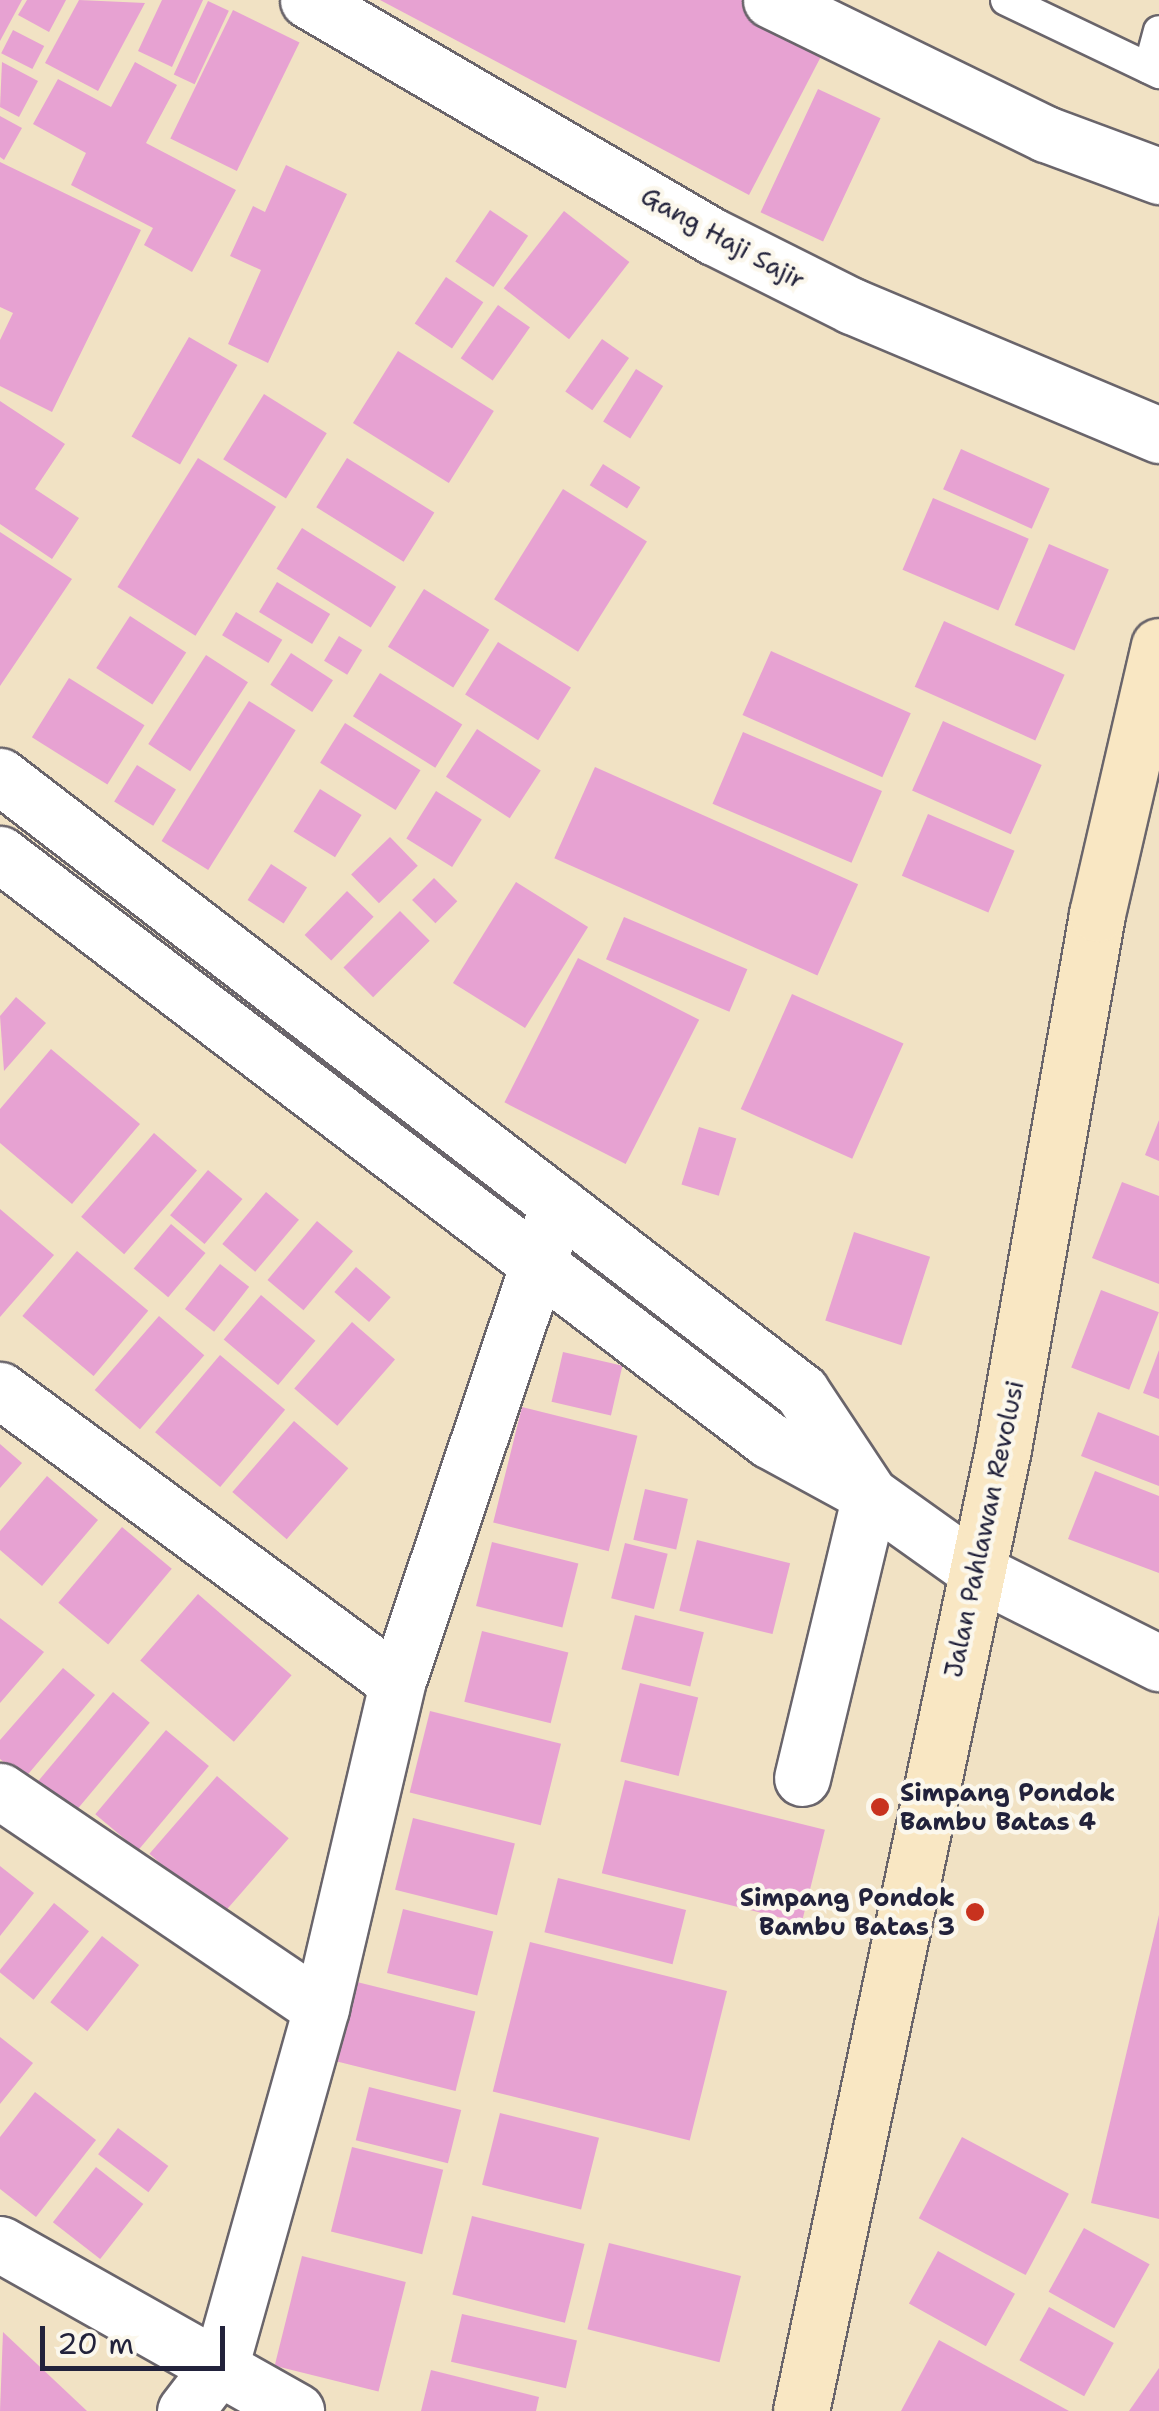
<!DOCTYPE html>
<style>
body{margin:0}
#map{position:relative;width:1159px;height:2411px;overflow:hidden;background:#f1e2c4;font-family:"Shantell Sans",sans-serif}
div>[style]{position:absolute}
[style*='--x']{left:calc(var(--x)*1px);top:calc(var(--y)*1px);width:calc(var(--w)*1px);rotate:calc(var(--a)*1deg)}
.building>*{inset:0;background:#e7a2d2;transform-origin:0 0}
.roads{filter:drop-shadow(2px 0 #6a656b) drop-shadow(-2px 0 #6a656b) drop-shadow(0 2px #6a656b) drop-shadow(0 -2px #6a656b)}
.service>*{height:30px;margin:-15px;padding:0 15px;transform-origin:15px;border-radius:15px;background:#fff}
.minor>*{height:55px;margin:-27.5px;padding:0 27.5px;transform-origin:27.5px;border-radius:27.5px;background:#fff}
.tertiary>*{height:55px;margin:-27.5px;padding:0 27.5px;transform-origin:27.5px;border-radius:27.5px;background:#fff}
.secondary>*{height:55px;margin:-27.5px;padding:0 27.5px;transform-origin:27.5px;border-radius:27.5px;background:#f9e7c3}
.dots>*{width:28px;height:28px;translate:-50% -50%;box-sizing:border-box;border:5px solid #fbf7ec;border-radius:50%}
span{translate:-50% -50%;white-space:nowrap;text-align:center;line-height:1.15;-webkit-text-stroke:9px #fbf7ec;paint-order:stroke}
.street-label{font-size:25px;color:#22223b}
.poi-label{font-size:25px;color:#22223b;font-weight:700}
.left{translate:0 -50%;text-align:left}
.right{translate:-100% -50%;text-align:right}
.scale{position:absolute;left:40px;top:2326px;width:185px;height:45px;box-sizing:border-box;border:5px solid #22223b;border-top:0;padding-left:12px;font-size:30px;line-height:35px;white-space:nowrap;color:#22223b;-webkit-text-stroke:8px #fbf7ec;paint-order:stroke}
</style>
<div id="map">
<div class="building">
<div style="clip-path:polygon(0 0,22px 0,0 41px)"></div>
<div style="clip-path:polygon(27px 0,66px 0,49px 32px,18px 15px)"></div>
<div style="clip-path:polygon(79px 0,145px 3px,98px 91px,45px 63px)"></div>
<div style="clip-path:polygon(162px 0,203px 0,172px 67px,138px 51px)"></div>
<div style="clip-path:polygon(380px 0,748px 0,828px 43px,749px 195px)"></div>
<div style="left:208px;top:1px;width:23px;height:81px;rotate:25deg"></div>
<div style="left:233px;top:10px;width:74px;height:143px;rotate:26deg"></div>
<div style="left:13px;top:30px;width:35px;height:26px;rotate:27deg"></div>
<div style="clip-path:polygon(2px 62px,38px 81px,19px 117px,0 107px)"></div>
<div style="clip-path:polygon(135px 62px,177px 85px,146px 143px,236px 190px,192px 272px,144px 245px,153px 228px,71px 185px,86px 153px,33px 124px,58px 79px,111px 107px)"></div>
<div style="left:818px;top:89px;width:69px;height:136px;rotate:25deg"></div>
<div style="clip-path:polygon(0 116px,22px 128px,4px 160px,0 157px)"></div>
<div style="clip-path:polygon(0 162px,141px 230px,52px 412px,0 386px,0 340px,13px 313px,0 307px)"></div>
<div style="clip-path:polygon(286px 165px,347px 194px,268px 363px,228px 344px,261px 270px,230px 256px,253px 206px,265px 212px)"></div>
<div style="left:490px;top:210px;width:46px;height:62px;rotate:34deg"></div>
<div style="left:564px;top:211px;width:83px;height:98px;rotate:38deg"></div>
<div style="left:446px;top:277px;width:45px;height:56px;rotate:34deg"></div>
<div style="left:498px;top:305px;width:39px;height:65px;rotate:35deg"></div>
<div style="left:189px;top:337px;width:56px;height:115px;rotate:30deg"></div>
<div style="left:602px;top:339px;width:33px;height:64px;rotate:35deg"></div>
<div style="left:398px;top:351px;width:113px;height:85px;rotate:32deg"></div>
<div style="left:636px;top:369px;width:32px;height:62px;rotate:32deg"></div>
<div style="left:264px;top:394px;width:74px;height:77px;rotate:32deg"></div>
<div style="clip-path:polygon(0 401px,65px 444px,35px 489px,79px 518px,52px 559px,0 524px)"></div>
<div style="left:961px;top:449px;width:97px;height:44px;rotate:24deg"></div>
<div style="left:198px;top:458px;width:92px;height:152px;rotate:32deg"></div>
<div style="left:347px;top:458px;width:103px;height:58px;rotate:32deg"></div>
<div style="left:603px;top:464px;width:44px;height:25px;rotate:32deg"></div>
<div style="left:563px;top:489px;width:99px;height:130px;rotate:32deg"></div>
<div style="left:933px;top:498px;width:104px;height:78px;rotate:23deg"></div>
<div style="left:302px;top:528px;width:111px;height:48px;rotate:32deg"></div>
<div style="clip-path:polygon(0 532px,72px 579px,0 686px)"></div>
<div style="left:1049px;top:544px;width:65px;height:88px;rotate:23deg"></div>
<div style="left:277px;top:582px;width:62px;height:35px;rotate:31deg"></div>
<div style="left:424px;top:589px;width:77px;height:68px;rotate:32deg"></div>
<div style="left:236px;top:612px;width:54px;height:27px;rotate:31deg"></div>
<div style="left:130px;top:616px;width:67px;height:62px;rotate:33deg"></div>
<div style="left:944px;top:621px;width:132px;height:72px;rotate:24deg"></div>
<div style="left:339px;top:636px;width:27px;height:29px;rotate:31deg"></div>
<div style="left:498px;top:642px;width:86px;height:62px;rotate:32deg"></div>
<div style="left:771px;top:651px;width:153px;height:70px;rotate:24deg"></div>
<div style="left:291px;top:653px;width:50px;height:38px;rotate:33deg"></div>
<div style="left:206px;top:655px;width:50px;height:106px;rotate:33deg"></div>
<div style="left:380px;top:673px;width:97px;height:51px;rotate:32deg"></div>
<div style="left:69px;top:678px;width:89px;height:70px;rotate:32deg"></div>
<div style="left:249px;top:701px;width:55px;height:165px;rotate:32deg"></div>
<div style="left:943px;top:721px;width:108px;height:76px;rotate:24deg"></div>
<div style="left:345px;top:723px;width:89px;height:47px;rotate:32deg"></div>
<div style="left:477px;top:729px;width:76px;height:57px;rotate:33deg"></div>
<div style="left:743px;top:732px;width:151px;height:78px;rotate:23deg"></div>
<div style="left:137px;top:765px;width:46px;height:43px;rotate:32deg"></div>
<div style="left:595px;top:767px;width:288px;height:100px;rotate:24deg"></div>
<div style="left:320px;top:789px;width:49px;height:50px;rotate:32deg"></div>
<div style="left:436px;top:791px;width:54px;height:56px;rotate:32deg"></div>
<div style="left:928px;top:814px;width:94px;height:67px;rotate:23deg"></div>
<div style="left:390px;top:837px;width:40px;height:54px;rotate:46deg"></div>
<div style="left:271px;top:864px;width:43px;height:43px;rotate:33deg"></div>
<div style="left:434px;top:878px;width:33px;height:31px;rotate:45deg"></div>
<div style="left:516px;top:882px;width:85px;height:119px;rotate:32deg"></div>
<div style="left:347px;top:891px;width:37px;height:61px;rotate:44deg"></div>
<div style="left:400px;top:911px;width:42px;height:80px;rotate:45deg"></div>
<div style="left:624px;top:917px;width:134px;height:46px;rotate:23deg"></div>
<div style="left:578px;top:958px;width:136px;height:162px;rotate:27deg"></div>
<div style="left:792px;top:994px;width:122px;height:126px;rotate:24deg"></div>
<div style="clip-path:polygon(16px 997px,46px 1023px,4px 1071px,0 1016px)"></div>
<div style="clip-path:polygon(51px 1049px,140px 1124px,72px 1204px,0 1143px,0 1109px)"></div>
<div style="clip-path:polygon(1159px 1120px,1159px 1161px,1145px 1155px)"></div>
<div style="left:699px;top:1127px;width:39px;height:60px;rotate:17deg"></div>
<div style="left:154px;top:1133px;width:57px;height:111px;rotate:41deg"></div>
<div style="left:208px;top:1170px;width:45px;height:59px;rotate:40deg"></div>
<div style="clip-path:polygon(1122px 1182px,1159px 1196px,1159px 1284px,1092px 1258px)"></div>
<div style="left:266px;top:1192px;width:43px;height:68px;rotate:40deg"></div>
<div style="clip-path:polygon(0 1209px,54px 1255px,0 1317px)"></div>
<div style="left:317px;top:1221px;width:47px;height:77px;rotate:40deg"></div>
<div style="left:171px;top:1224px;width:45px;height:58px;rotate:40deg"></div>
<div style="left:854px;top:1232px;width:80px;height:93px;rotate:18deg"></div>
<div style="left:77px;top:1251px;width:93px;height:85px;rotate:40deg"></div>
<div style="left:220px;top:1264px;width:37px;height:57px;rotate:38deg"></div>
<div style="left:356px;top:1267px;width:46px;height:33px;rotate:41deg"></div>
<div style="left:1101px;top:1290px;width:62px;height:83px;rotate:21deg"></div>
<div style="left:261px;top:1295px;width:71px;height:58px;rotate:40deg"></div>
<div style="left:159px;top:1316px;width:60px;height:98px;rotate:41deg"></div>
<div style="left:352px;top:1322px;width:57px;height:88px;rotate:41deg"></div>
<div style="clip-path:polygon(1159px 1350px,1159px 1399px,1143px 1393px)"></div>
<div style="left:563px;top:1352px;width:61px;height:51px;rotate:13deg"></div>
<div style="left:220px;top:1355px;width:85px;height:101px;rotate:40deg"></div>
<div style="left:522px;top:1407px;width:119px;height:119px;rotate:14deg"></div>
<div style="clip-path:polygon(1098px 1412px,1159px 1436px,1159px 1486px,1081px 1456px)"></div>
<div style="left:294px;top:1421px;width:72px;height:94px;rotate:41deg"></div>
<div style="clip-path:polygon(0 1444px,22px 1463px,0 1488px)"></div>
<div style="clip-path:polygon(1095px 1471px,1159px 1496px,1159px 1573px,1068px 1539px)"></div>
<div style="clip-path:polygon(47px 1476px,98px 1520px,42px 1586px,0 1550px,0 1531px)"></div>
<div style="left:645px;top:1489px;width:44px;height:52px;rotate:13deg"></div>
<div style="left:122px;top:1527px;width:65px;height:99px;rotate:40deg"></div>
<div style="left:697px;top:1540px;width:96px;height:73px;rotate:14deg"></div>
<div style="left:492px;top:1542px;width:89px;height:66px;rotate:14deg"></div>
<div style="left:625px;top:1543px;width:44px;height:57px;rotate:14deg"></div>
<div style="left:198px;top:1594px;width:124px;height:88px;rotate:41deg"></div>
<div style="left:635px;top:1615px;width:71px;height:56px;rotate:14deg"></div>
<div style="clip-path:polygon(0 1618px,44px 1652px,0 1703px)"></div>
<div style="left:482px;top:1631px;width:89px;height:73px;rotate:14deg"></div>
<div style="clip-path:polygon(63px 1668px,95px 1695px,24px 1779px,0 1759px,0 1740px)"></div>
<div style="left:640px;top:1683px;width:60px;height:81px;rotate:14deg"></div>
<div style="left:113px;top:1692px;width:48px;height:117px;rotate:40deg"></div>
<div style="left:430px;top:1711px;width:135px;height:84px;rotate:14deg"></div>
<div style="left:166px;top:1730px;width:56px;height:110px;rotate:40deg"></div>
<div style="left:217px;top:1776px;width:95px;height:103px;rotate:41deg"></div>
<div style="left:625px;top:1780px;width:206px;height:96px;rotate:14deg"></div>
<div style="left:413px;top:1818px;width:105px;height:74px;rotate:14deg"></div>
<div style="clip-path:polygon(0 1866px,34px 1893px,0 1936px)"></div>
<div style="left:558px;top:1878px;width:132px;height:56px;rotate:14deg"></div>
<div style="left:54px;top:1903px;width:45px;height:88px;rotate:39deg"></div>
<div style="left:403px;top:1909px;width:93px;height:66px;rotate:14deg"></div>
<div style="clip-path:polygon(1159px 1915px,1159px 2219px,1091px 2203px)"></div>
<div style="left:102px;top:1936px;width:47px;height:84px;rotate:38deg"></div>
<div style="left:530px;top:1942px;width:203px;height:154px;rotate:14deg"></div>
<div style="left:357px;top:1982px;width:122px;height:82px;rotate:14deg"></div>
<div style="clip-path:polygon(0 2037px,33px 2063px,0 2104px)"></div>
<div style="left:369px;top:2087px;width:95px;height:55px;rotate:14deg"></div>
<div style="clip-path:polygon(35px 2092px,96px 2140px,36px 2217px,0 2189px,0 2137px)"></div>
<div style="left:500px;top:2113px;width:102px;height:74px;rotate:14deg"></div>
<div style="left:118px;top:2128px;width:63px;height:33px;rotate:37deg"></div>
<div style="left:962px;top:2137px;width:121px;height:92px;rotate:28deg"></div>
<div style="left:352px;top:2147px;width:94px;height:87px;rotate:14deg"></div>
<div style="left:96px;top:2167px;width:60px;height:70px;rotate:38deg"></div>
<div style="left:472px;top:2216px;width:116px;height:81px;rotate:14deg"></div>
<div style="left:1084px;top:2228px;width:75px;height:73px;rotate:29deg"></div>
<div style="left:609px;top:2243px;width:136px;height:89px;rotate:14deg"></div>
<div style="left:938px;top:2251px;width:88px;height:60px;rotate:29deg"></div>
<div style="left:302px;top:2256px;width:107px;height:113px;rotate:14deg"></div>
<div style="left:1049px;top:2307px;width:74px;height:61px;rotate:29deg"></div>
<div style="left:462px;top:2314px;width:118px;height:49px;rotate:13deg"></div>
<div style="clip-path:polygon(3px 2332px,87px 2411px,0 2411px)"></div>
<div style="clip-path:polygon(939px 2340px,1069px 2411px,901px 2411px)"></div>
<div style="clip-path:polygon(1159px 2368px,1159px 2411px,1129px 2411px)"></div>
<div style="clip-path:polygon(431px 2370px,539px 2397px,536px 2411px,421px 2411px)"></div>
</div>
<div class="roads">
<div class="service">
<div style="--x:1006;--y:0;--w:170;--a:25.5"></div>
<div style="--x:1149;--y:68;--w:38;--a:-75"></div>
</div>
<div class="minor">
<div style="--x:308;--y:0;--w:470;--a:30.3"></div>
<div style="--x:714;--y:237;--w:154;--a:26.6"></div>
<div style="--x:852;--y:306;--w:333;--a:22.8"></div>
<div style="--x:771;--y:0;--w:306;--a:26"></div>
<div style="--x:1046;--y:134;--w:121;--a:20.4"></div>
<div style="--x:0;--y:776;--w:1010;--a:37.52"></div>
<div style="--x:801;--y:1391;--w:125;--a:56.4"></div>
<div style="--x:870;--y:1495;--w:291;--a:103.5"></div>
<div style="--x:0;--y:854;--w:967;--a:37.31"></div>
<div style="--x:769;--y:1440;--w:115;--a:28.6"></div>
<div style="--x:870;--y:1495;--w:133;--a:35.5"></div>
<div style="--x:0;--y:1390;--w:493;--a:36.4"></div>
<div style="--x:0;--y:1791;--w:387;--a:34.1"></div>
<div style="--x:0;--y:2244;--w:340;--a:29.4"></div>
<div style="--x:185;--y:2411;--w:59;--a:-52.5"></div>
<div style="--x:221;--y:2364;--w:370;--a:-74.3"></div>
<div style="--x:321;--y:2008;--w:334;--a:-76.8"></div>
<div style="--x:397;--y:1683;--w:505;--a:-71.42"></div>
</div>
<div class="tertiary">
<div style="--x:978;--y:1572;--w:203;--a:26.7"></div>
</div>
<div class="secondary">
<div style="--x:801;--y:2411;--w:983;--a:-78.14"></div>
<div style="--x:1003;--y:1449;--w:543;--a:-80.03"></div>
<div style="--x:1097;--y:914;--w:275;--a:-77"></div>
</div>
</div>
<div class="dots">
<div style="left:880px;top:1807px;background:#c8321e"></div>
<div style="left:975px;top:1912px;background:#c8321e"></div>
</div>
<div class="street-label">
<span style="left:723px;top:238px;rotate:29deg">Gang Haji Sajir</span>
<span style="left:984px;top:1529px;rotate:-78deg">Jalan Pahlawan Revolusi</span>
</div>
<div class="poi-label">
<span class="left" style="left:900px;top:1807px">Simpang Pondok<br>Bambu Batas 4</span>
<span class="right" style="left:955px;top:1912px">Simpang Pondok<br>Bambu Batas 3</span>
</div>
<div class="scale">20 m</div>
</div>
